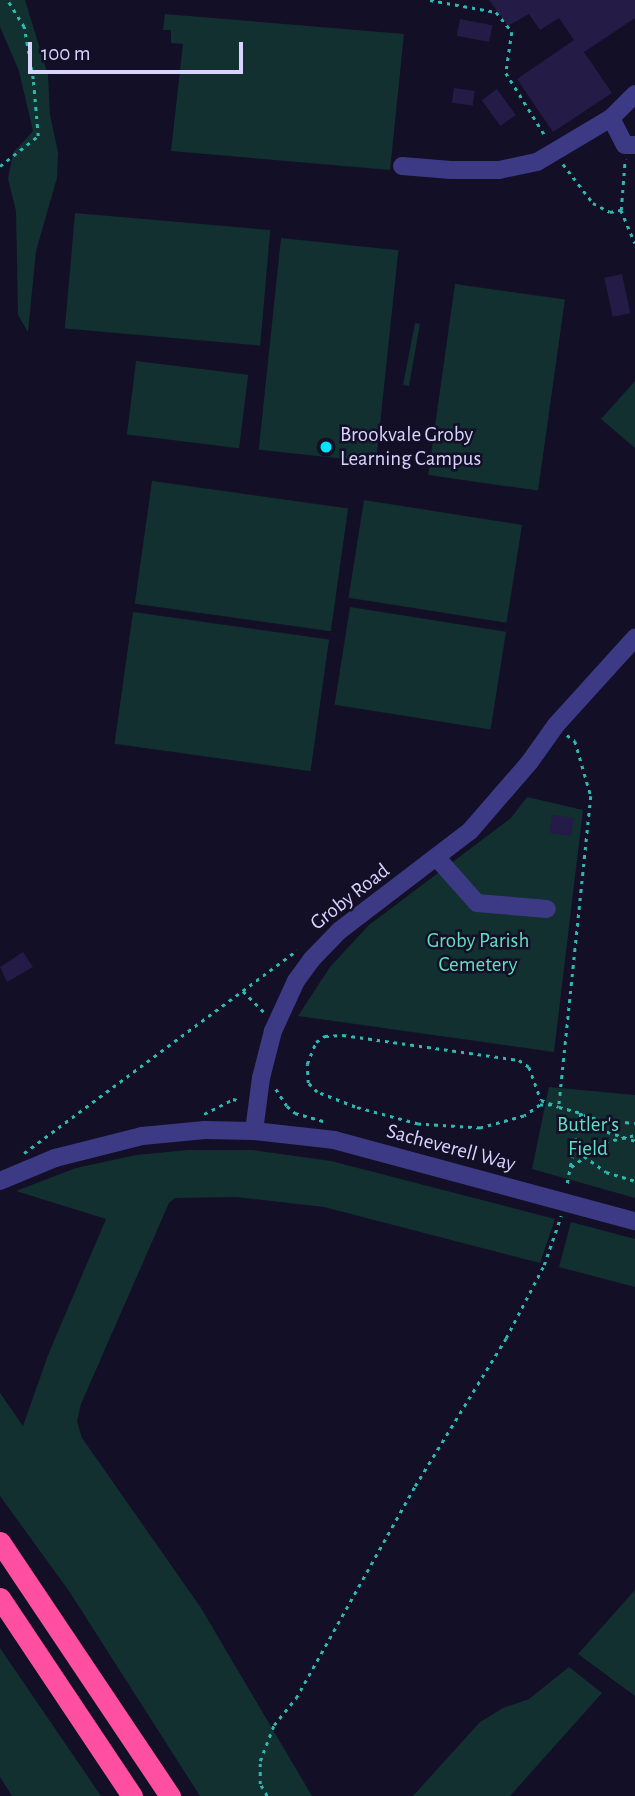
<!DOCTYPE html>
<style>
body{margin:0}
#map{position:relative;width:635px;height:1796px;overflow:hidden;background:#130f26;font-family:"Alegreya Sans",sans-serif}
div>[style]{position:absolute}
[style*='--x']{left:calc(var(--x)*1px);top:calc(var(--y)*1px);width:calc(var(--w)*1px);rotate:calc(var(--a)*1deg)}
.green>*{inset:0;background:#12302f;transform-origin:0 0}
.building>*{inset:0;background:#241b47;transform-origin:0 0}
.path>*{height:2.5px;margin-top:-1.25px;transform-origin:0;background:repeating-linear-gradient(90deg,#2fb8b0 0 3.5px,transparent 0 8.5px)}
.minor>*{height:18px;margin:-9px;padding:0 9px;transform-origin:9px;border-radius:9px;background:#3d3a85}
.highway>*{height:21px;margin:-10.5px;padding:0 10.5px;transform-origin:10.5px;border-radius:10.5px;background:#ff4fa3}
.dots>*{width:19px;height:19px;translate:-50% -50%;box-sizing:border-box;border:4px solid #130f26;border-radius:50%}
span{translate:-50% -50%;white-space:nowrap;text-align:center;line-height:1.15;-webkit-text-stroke:5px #130f26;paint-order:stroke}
.poi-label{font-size:21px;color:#d9d4ff}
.left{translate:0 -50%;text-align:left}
.street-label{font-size:21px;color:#d9d4ff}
.park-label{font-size:21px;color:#5fe0c0}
.scale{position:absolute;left:28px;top:42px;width:215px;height:32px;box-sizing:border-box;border:4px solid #d9d4ff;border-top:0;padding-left:9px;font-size:21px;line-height:24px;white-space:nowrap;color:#d9d4ff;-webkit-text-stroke:5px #130f26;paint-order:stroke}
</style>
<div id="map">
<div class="green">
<div style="clip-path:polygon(0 0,25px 0,48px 75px,50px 115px,58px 152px,57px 178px,36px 251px,28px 332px,18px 315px,16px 211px,8px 179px,13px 153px,33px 131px,19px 71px,0 27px)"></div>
<div style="clip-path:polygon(165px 14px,404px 34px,390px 170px,171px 151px,183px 44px,171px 43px,171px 30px,163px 30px)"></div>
<div style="left:75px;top:213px;width:196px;height:116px;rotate:5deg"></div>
<div style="left:281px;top:238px;width:118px;height:213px;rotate:6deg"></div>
<div style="left:455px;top:284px;width:111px;height:193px;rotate:8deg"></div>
<div style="clip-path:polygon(415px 323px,420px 324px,409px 386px,403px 385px)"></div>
<div style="left:136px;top:361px;width:113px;height:74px;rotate:7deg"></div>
<div style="clip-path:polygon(635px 381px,635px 448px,601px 419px)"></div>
<div style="left:152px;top:481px;width:198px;height:124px;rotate:8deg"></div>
<div style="left:364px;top:500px;width:160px;height:99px;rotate:9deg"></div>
<div style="left:350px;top:607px;width:158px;height:99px;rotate:9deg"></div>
<div style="left:133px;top:612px;width:198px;height:133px;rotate:8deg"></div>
<div style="clip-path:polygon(527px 797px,583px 810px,554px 1052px,298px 1016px,330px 967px,369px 925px,511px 818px)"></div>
<div style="clip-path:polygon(549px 1087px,635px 1095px,635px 1198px,532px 1169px)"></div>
<div style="clip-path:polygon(188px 1150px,252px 1150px,331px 1161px,555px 1219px,540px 1263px,324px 1207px,236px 1197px,175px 1198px,169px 1203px,81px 1404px,77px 1421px,82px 1438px,201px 1608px,312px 1796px,200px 1796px,69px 1591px,0 1496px,0 1393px,23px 1426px,48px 1355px,106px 1219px,16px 1191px,76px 1168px,136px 1155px)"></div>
<div style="clip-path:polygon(571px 1222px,635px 1239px,635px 1287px,559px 1267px)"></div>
<div style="clip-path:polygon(635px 1590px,635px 1696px,578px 1654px)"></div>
<div style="clip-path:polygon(0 1648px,28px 1689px,101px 1796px,12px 1796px,0 1777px)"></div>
<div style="clip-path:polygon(569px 1667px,602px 1693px,510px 1796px,413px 1796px,480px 1722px,503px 1708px,529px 1699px)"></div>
</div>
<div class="building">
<div style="clip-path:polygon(489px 0,635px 0,635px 18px,584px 52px,612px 93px,553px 132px,517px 79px,574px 40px,559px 18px,540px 30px,529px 14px,508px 26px)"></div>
<div style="left:460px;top:19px;width:33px;height:17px;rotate:11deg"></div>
<div style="left:454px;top:88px;width:21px;height:15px;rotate:8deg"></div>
<div style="left:497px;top:89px;width:32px;height:19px;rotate:54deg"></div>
<div style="left:622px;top:274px;width:40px;height:18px;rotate:78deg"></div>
<div style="left:552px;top:815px;width:22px;height:18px;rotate:8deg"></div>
<div style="clip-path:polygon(23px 952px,33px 967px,7px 982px,0 967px)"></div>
</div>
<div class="path">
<div style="--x:430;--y:0;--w:67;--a:10.3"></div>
<div style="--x:496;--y:12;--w:26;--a:51"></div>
<div style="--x:512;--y:32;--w:41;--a:98.3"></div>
<div style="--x:506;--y:73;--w:75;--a:58"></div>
<div style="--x:563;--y:164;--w:49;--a:52.4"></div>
<div style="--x:593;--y:203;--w:19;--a:28"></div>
<div style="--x:610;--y:212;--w:11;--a:-10"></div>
<div style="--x:621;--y:210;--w:51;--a:-85.5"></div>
<div style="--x:0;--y:166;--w:48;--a:-38.3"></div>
<div style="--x:38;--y:136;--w:57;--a:-95"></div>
<div style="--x:33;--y:79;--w:53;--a:-99.8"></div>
<div style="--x:24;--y:27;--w:32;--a:-122"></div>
<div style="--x:621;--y:210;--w:36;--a:67"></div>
<div style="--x:567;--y:735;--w:10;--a:37"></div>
<div style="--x:575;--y:741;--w:57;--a:73.8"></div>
<div style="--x:591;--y:796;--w:313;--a:95.9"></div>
<div style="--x:559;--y:1107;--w:23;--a:15"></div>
<div style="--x:581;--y:1113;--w:74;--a:100.9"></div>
<div style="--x:243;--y:991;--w:31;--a:45"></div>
<div style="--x:276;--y:1089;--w:20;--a:57"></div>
<div style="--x:287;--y:1106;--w:11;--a:41"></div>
<div style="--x:295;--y:1113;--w:32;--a:16"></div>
<div style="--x:551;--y:1105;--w:11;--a:180"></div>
<div style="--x:540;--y:1105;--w:19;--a:145"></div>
<div style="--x:524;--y:1116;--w:46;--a:164.7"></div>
<div style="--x:480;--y:1128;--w:62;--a:-176.3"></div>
<div style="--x:418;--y:1124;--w:65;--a:-164.9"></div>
<div style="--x:355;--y:1107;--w:41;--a:-158.5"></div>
<div style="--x:317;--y:1092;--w:13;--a:-135"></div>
<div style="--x:308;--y:1083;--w:19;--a:-93"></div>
<div style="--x:307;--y:1064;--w:24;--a:-68"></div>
<div style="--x:316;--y:1042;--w:11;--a:-34"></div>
<div style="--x:325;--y:1036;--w:18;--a:-3"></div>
<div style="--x:343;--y:1035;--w:178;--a:8.1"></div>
<div style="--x:519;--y:1060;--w:12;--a:35"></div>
<div style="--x:529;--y:1067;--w:35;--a:70"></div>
<div style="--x:541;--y:1100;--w:19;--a:21"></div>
<div style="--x:581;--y:1113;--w:10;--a:66"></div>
<div style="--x:585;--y:1122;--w:16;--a:27"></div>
<div style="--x:599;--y:1129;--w:38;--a:18"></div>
<div style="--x:204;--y:1114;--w:33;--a:-27"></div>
<div style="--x:233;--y:1099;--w:8;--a:14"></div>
<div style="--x:584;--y:1115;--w:17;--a:17"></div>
<div style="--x:600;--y:1120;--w:35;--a:5"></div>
<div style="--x:24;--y:1153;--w:340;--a:-36.6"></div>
<div style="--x:584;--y:1156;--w:27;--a:36"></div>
<div style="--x:606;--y:1172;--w:30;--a:17"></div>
<div style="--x:571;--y:1167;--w:42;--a:-36.3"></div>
<div style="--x:605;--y:1142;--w:31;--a:-13"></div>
<div style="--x:267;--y:1796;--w:14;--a:-120"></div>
<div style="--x:260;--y:1784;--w:23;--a:-90"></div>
<div style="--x:260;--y:1761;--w:39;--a:-69"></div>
<div style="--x:274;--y:1725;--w:35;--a:-51"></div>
<div style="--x:296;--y:1698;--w:243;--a:-60.7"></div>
<div style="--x:415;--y:1486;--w:174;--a:-58.4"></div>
<div style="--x:506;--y:1338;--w:82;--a:-62.5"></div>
<div style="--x:544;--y:1265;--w:52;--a:-70.9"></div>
</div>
<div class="minor">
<div style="--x:635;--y:94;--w:34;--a:135"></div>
<div style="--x:611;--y:118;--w:30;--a:63"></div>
<div style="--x:625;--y:145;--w:10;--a:0"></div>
<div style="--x:402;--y:166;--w:49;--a:4.7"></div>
<div style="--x:451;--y:170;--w:48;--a:0"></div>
<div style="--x:499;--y:170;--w:39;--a:-12"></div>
<div style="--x:537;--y:162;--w:86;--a:-30.7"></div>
<div style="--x:437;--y:858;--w:60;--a:48.4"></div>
<div style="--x:477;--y:903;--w:70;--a:4.9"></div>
<div style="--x:254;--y:1131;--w:53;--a:-82.5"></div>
<div style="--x:261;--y:1078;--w:49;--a:-75.7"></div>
<div style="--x:273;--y:1031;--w:55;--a:-65.3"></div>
<div style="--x:296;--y:981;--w:27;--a:-54"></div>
<div style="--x:312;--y:959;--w:39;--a:-46"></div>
<div style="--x:339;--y:931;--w:165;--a:-37.4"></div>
<div style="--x:470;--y:831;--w:90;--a:-49.1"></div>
<div style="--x:529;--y:763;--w:47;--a:-54.6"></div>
<div style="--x:556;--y:725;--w:118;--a:-47.8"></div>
<div style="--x:0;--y:1181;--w:60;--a:-22.7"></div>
<div style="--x:55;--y:1158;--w:90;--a:-14.2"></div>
<div style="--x:142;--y:1136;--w:63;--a:-5.4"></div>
<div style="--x:205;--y:1130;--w:49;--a:1.2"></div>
<div style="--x:254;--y:1131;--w:81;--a:6.4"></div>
<div style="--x:334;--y:1140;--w:312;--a:15.1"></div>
</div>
<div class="highway">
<div style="--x:0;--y:1542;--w:306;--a:56.2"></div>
<div style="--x:0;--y:1598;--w:238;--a:56.3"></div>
</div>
<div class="dots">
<div style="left:326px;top:447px;background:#00e5ff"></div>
</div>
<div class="poi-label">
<span class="left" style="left:340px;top:447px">Brookvale Groby<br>Learning Campus</span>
</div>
<div class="street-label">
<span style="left:350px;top:897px;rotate:-38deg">Groby Road</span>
<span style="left:451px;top:1148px;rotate:15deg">Sacheverell Way</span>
</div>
<div class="park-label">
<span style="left:478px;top:953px">Groby Parish<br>Cemetery</span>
<span style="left:588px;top:1137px">Butler's<br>Field</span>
</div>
<div class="scale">100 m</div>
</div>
